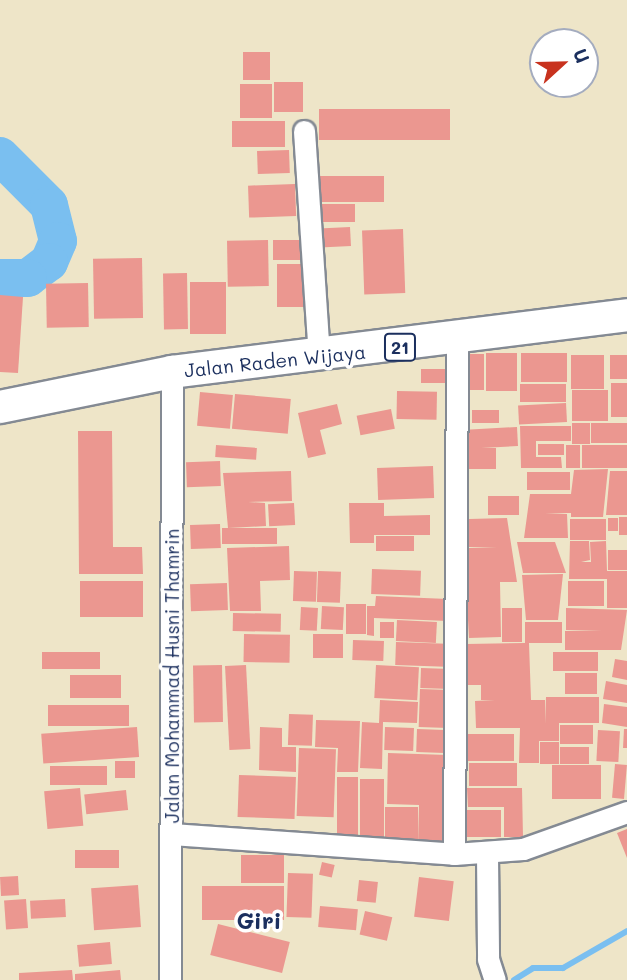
<!DOCTYPE html>
<style>
body{margin:0}
#map{position:relative;width:627px;height:980px;overflow:hidden;background:#eee5c8;font-family:Mali,sans-serif}
div>[style]{position:absolute}
[style*='--x']{left:calc(var(--x)*1px);top:calc(var(--y)*1px);width:calc(var(--w)*1px);rotate:calc(var(--a)*1deg)}
.stream>*{height:6px;margin:-3px;padding:0 3px;transform-origin:3px;border-radius:3px;background:#7abff0}
.river>*{height:38px;margin:-19px;padding:0 19px;transform-origin:19px;border-radius:19px;background:#7abff0}
.building>*{inset:0;background:#eb9790;transform-origin:0 0}
.roads{filter:drop-shadow(2px 0 #848a93) drop-shadow(-2px 0 #848a93) drop-shadow(0 2px #848a93) drop-shadow(0 -2px #848a93)}
.minor>*{height:21px;margin:-10.5px;padding:0 10.5px;transform-origin:10.5px;border-radius:10.5px;background:#fff}
.highway>*{height:32px;margin:-16px;padding:0 16px;transform-origin:16px;border-radius:16px;background:#fff}
span{translate:-50% -50%;white-space:nowrap;text-align:center;line-height:1.15;-webkit-text-stroke:7px #fff;paint-order:stroke}
.shield-label span{padding:2px 5px;background:#fff;border:2px solid;border-radius:5px;-webkit-text-stroke-width:0}
.shield-label{font-size:18px;color:#1b2f5e;font-weight:700}
.street-label{font-size:19px;color:#1b2f5e}
.quarter-label{font-size:23px;color:#1b2f5e;font-weight:700}
.north{position:absolute;left:529px;top:28px;width:70px;height:70px;box-sizing:border-box;background:#fff;border:2px solid #a4acbf;border-radius:50%;rotate:68deg;font-size:19px;font-weight:700;line-height:28px;text-align:center;color:#1b2f5e}
.north::after{content:'';display:block;margin:auto;width:24px;height:32px;background:#c8321e;clip-path:polygon(50% 0,100% 100%,50% 72%,0 100%)}
</style>
<div id="map">
<div class="stream">
<div style="--x:514;--y:980;--w:22;--a:-32"></div>
<div style="--x:533;--y:968;--w:30;--a:0"></div>
<div style="--x:563;--y:968;--w:74;--a:-30"></div>
</div>
<div class="river">
<div style="--x:0;--y:156;--w:69;--a:45"></div>
<div style="--x:49;--y:205;--w:37;--a:76"></div>
<div style="--x:58;--y:241;--w:23;--a:113"></div>
<div style="--x:49;--y:262;--w:26;--a:143"></div>
<div style="--x:28;--y:278;--w:28;--a:180"></div>
</div>
<div class="building">
<div style="left:270px;top:52px;width:28px;height:27px;rotate:90deg"></div>
<div style="left:274px;top:82px;width:29px;height:30px"></div>
<div style="left:272px;top:84px;width:34px;height:32px;rotate:90deg"></div>
<div style="left:450px;top:109px;width:31px;height:131px;rotate:90deg"></div>
<div style="left:285px;top:121px;width:26px;height:53px;rotate:90deg"></div>
<div style="left:289px;top:150px;width:23px;height:32px;rotate:88deg"></div>
<div style="left:384px;top:176px;width:26px;height:66px;rotate:90deg"></div>
<div style="left:295px;top:184px;width:32px;height:47px;rotate:88deg"></div>
<div style="left:355px;top:204px;width:18px;height:41px;rotate:90deg"></div>
<div style="left:350px;top:227px;width:19px;height:31px;rotate:87deg"></div>
<div style="left:403px;top:229px;width:64px;height:41px;rotate:88deg"></div>
<div style="left:268px;top:240px;width:46px;height:41px;rotate:89deg"></div>
<div style="left:307px;top:240px;width:20px;height:34px;rotate:90deg"></div>
<div style="left:142px;top:258px;width:60px;height:49px;rotate:89deg"></div>
<div style="left:277px;top:264px;width:31px;height:43px"></div>
<div style="left:187px;top:273px;width:56px;height:24px;rotate:89deg"></div>
<div style="left:190px;top:282px;width:36px;height:52px"></div>
<div style="left:88px;top:283px;width:44px;height:42px;rotate:89deg"></div>
<div style="clip-path:polygon(0 295px,23px 297px,18px 373px,0 372px)"></div>
<div style="left:486px;top:353px;width:31px;height:38px"></div>
<div style="left:567px;top:353px;width:29px;height:46px;rotate:90deg"></div>
<div style="left:463px;top:354px;width:21px;height:36px"></div>
<div style="left:604px;top:355px;width:34px;height:33px;rotate:90deg"></div>
<div style="left:610px;top:355px;width:17px;height:24px"></div>
<div style="left:421px;top:369px;width:25px;height:14px"></div>
<div style="left:611px;top:383px;width:16px;height:34px"></div>
<div style="left:520px;top:384px;width:46px;height:18px"></div>
<div style="left:608px;top:390px;width:31px;height:36px;rotate:90deg"></div>
<div style="left:397px;top:391px;width:40px;height:28px;rotate:1deg"></div>
<div style="left:200px;top:392px;width:33px;height:34px;rotate:5deg"></div>
<div style="left:235px;top:394px;width:56px;height:35px;rotate:5deg"></div>
<div style="left:566px;top:403px;width:19px;height:48px;rotate:87deg"></div>
<div style="clip-path:polygon(337px 404px,342px 424px,320px 430px,326px 454px,308px 458px,298px 413px)"></div>
<div style="left:391px;top:409px;width:20px;height:35px;rotate:79deg"></div>
<div style="left:499px;top:410px;width:13px;height:27px;rotate:90deg"></div>
<div style="left:572px;top:423px;width:18px;height:21px"></div>
<div style="left:627px;top:423px;width:20px;height:36px;rotate:90deg"></div>
<div style="clip-path:polygon(520px 426px,571px 426px,571px 441px,536px 441px,536px 457px,561px 457px,562px 468px,521px 468px)"></div>
<div style="left:517px;top:427px;width:19px;height:51px;rotate:87deg"></div>
<div style="clip-path:polygon(78px 431px,112px 431px,113px 547px,142px 547px,143px 574px,79px 574px)"></div>
<div style="left:538px;top:444px;width:26px;height:11px"></div>
<div style="left:216px;top:445px;width:41px;height:12px;rotate:4deg"></div>
<div style="left:566px;top:445px;width:14px;height:23px"></div>
<div style="left:582px;top:445px;width:45px;height:23px"></div>
<div style="left:466px;top:448px;width:30px;height:21px"></div>
<div style="left:220px;top:461px;width:25px;height:34px;rotate:88deg"></div>
<div style="left:433px;top:466px;width:32px;height:56px;rotate:88deg"></div>
<div style="clip-path:polygon(608px 469px,603px 517px,571px 517px,571px 513px,545px 513px,567px 514px,568px 538px,524px 538px,530px 494px,571px 494px,574px 470px)"></div>
<div style="clip-path:polygon(291px 471px,292px 501px,248px 502px,265px 503px,266px 526px,228px 528px,223px 473px)"></div>
<div style="clip-path:polygon(610px 471px,627px 471px,627px 515px,606px 515px)"></div>
<div style="left:570px;top:472px;width:18px;height:43px;rotate:90deg"></div>
<div style="left:488px;top:496px;width:31px;height:19px"></div>
<div style="left:294px;top:503px;width:22px;height:26px;rotate:87deg"></div>
<div style="clip-path:polygon(349px 503px,384px 503px,384px 516px,430px 515px,430px 535px,374px 535px,374px 543px,350px 543px)"></div>
<div style="left:619px;top:517px;width:8px;height:18px"></div>
<div style="clip-path:polygon(507px 518px,517px 582px,500px 582px,501px 637px,469px 638px,464px 548px,497px 548px,469px 547px,469px 519px)"></div>
<div style="left:608px;top:518px;width:10px;height:13px"></div>
<div style="left:570px;top:519px;width:36px;height:21px"></div>
<div style="left:220px;top:524px;width:24px;height:30px;rotate:88deg"></div>
<div style="left:277px;top:528px;width:16px;height:55px;rotate:90deg"></div>
<div style="left:414px;top:536px;width:15px;height:38px;rotate:90deg"></div>
<div style="clip-path:polygon(570px 541px,589px 541px,590px 560px,581px 562px,591px 562px,590px 542px,606px 541px,607px 571px,627px 571px,627px 608px,607px 608px,607px 579px,569px 579px)"></div>
<div style="clip-path:polygon(517px 542px,555px 542px,566px 573px,523px 573px)"></div>
<div style="clip-path:polygon(289px 546px,290px 580px,260px 581px,261px 611px,230px 611px,227px 548px)"></div>
<div style="left:608px;top:550px;width:19px;height:20px"></div>
<div style="left:372px;top:569px;width:49px;height:25px;rotate:2deg"></div>
<div style="left:294px;top:571px;width:23px;height:30px;rotate:2deg"></div>
<div style="left:318px;top:571px;width:23px;height:31px;rotate:2deg"></div>
<div style="clip-path:polygon(563px 574px,558px 620px,526px 620px,522px 575px)"></div>
<div style="left:143px;top:581px;width:36px;height:63px;rotate:90deg"></div>
<div style="left:568px;top:581px;width:36px;height:25px"></div>
<div style="left:227px;top:583px;width:27px;height:37px;rotate:88deg"></div>
<div style="clip-path:polygon(376px 596px,448px 599px,448px 621px,374px 618px,374px 636px,367px 635px,367px 606px,375px 606px)"></div>
<div style="left:346px;top:604px;width:20px;height:30px"></div>
<div style="left:322px;top:606px;width:22px;height:23px;rotate:3deg"></div>
<div style="left:301px;top:607px;width:17px;height:23px;rotate:3deg"></div>
<div style="left:502px;top:608px;width:20px;height:34px"></div>
<div style="clip-path:polygon(566px 608px,627px 610px,621px 650px,565px 650px,565px 631px,602px 631px,566px 630px)"></div>
<div style="left:233px;top:613px;width:48px;height:18px;rotate:1deg"></div>
<div style="left:397px;top:620px;width:40px;height:21px;rotate:3deg"></div>
<div style="left:380px;top:622px;width:14px;height:16px"></div>
<div style="clip-path:polygon(525px 622px,562px 622px,562px 643px,529px 643px,531px 700px,545px 700px,545px 724px,546px 697px,599px 697px,599px 723px,559px 723px,559px 741px,539px 741px,539px 763px,519px 763px,520px 728px,476px 728px,475px 701px,495px 700px,481px 700px,481px 685px,466px 685px,466px 644px,525px 643px)"></div>
<div style="left:244px;top:634px;width:46px;height:28px;rotate:1deg"></div>
<div style="left:313px;top:634px;width:30px;height:24px"></div>
<div style="left:353px;top:640px;width:31px;height:20px;rotate:2deg"></div>
<div style="left:396px;top:642px;width:50px;height:23px;rotate:2deg"></div>
<div style="left:42px;top:652px;width:58px;height:17px"></div>
<div style="left:553px;top:652px;width:45px;height:19px"></div>
<div style="clip-path:polygon(615px 659px,627px 661px,627px 680px,612px 677px)"></div>
<div style="left:222px;top:665px;width:57px;height:29px;rotate:89deg"></div>
<div style="left:246px;top:665px;width:84px;height:21px;rotate:87deg"></div>
<div style="left:376px;top:665px;width:43px;height:33px;rotate:3deg"></div>
<div style="left:421px;top:668px;width:30px;height:20px;rotate:2deg"></div>
<div style="left:597px;top:673px;width:21px;height:32px;rotate:90deg"></div>
<div style="left:121px;top:675px;width:23px;height:51px;rotate:90deg"></div>
<div style="clip-path:polygon(606px 681px,627px 685px,627px 703px,603px 699px)"></div>
<div style="left:420px;top:689px;width:29px;height:38px;rotate:2deg"></div>
<div style="clip-path:polygon(380px 700px,418px 702px,417px 723px,383px 722px,382px 769px,360px 768px,362px 722px,379px 723px)"></div>
<div style="clip-path:polygon(604px 704px,627px 707px,627px 727px,602px 723px)"></div>
<div style="left:48px;top:705px;width:81px;height:21px"></div>
<div style="left:289px;top:714px;width:24px;height:31px;rotate:2deg"></div>
<div style="clip-path:polygon(316px 720px,360px 721px,358px 772px,337px 772px,338px 748px,315px 747px)"></div>
<div style="left:593px;top:725px;width:19px;height:33px;rotate:90deg"></div>
<div style="left:137px;top:727px;width:30px;height:96px;rotate:86deg"></div>
<div style="clip-path:polygon(260px 727px,282px 728px,282px 747px,296px 747px,296px 772px,259px 770px)"></div>
<div style="left:385px;top:727px;width:29px;height:23px;rotate:2deg"></div>
<div style="left:417px;top:729px;width:28px;height:23px;rotate:2deg"></div>
<div style="clip-path:polygon(624px 729px,627px 729px,627px 748px,623px 748px)"></div>
<div style="left:598px;top:730px;width:22px;height:31px;rotate:3deg"></div>
<div style="left:468px;top:734px;width:46px;height:27px"></div>
<div style="left:559px;top:742px;width:22px;height:19px;rotate:90deg"></div>
<div style="left:560px;top:747px;width:29px;height:17px"></div>
<div style="left:299px;top:748px;width:37px;height:68px;rotate:2deg"></div>
<div style="clip-path:polygon(388px 753px,448px 755px,446px 846px,418px 845px,419px 805px,387px 804px)"></div>
<div style="left:115px;top:761px;width:20px;height:17px"></div>
<div style="left:469px;top:763px;width:48px;height:23px"></div>
<div style="left:615px;top:764px;width:12px;height:34px;rotate:5deg"></div>
<div style="left:552px;top:765px;width:49px;height:34px"></div>
<div style="left:50px;top:766px;width:57px;height:19px"></div>
<div style="left:239px;top:775px;width:57px;height:42px;rotate:2deg"></div>
<div style="left:337px;top:777px;width:21px;height:60px"></div>
<div style="left:360px;top:779px;width:24px;height:60px"></div>
<div style="left:80px;top:788px;width:38px;height:36px;rotate:85deg"></div>
<div style="clip-path:polygon(467px 788px,522px 788px,523px 837px,504px 837px,504px 807px,468px 807px)"></div>
<div style="left:126px;top:790px;width:20px;height:42px;rotate:84deg"></div>
<div style="left:385px;top:807px;width:33px;height:33px"></div>
<div style="left:467px;top:810px;width:34px;height:27px"></div>
<div style="clip-path:polygon(627px 829px,627px 858px,617px 833px)"></div>
<div style="left:119px;top:850px;width:18px;height:44px;rotate:90deg"></div>
<div style="left:241px;top:855px;width:43px;height:28px"></div>
<div style="left:322px;top:862px;width:13px;height:13px;rotate:13deg"></div>
<div style="left:288px;top:873px;width:25px;height:44px;rotate:2deg"></div>
<div style="left:18px;top:876px;width:19px;height:18px;rotate:87deg"></div>
<div style="left:419px;top:877px;width:35px;height:40px;rotate:7deg"></div>
<div style="left:359px;top:880px;width:19px;height:21px;rotate:6deg"></div>
<div style="left:138px;top:885px;width:42px;height:47px;rotate:86deg"></div>
<div style="left:284px;top:886px;width:34px;height:82px;rotate:90deg"></div>
<div style="left:26px;top:899px;width:29px;height:22px;rotate:86deg"></div>
<div style="left:65px;top:899px;width:18px;height:35px;rotate:87deg"></div>
<div style="left:320px;top:906px;width:38px;height:21px;rotate:5deg"></div>
<div style="left:365px;top:911px;width:28px;height:24px;rotate:13deg"></div>
<div style="left:218px;top:924px;width:74px;height:32px;rotate:14deg"></div>
<div style="left:110px;top:942px;width:22px;height:33px;rotate:85deg"></div>
<div style="clip-path:polygon(72px 970px,73px 980px,19px 980px,19px 973px)"></div>
<div style="clip-path:polygon(120px 970px,121px 980px,75px 980px,75px 974px)"></div>
</div>
<div class="roads">
<div class="minor">
<div style="--x:304;--y:131;--w:225;--a:86.2"></div>
<div style="--x:171;--y:834;--w:284;--a:4"></div>
<div style="--x:454;--y:854;--w:513;--a:-89.66"></div>
<div style="--x:454;--y:854;--w:69;--a:-4.1"></div>
<div style="--x:523;--y:849;--w:110;--a:-19.6"></div>
<div style="--x:487;--y:855;--w:104;--a:89.4"></div>
<div style="--x:488;--y:959;--w:22;--a:72"></div>
<div style="--x:170;--y:980;--w:608;--a:-89.81"></div>
</div>
<div class="highway">
<div style="--x:0;--y:407;--w:176;--a:-11.5"></div>
<div style="--x:172;--y:372;--w:459;--a:-7.1"></div>
</div>
</div>
<div class="shield-label">
<span style="left:400px;top:347px">21</span>
</div>
<div class="street-label">
<span style="left:275px;top:361px;rotate:-6deg">Jalan Raden Wijaya</span>
<span style="left:172px;top:676px;rotate:-90deg">Jalan Mohammad Husni Thamrin</span>
</div>
<div class="quarter-label">
<span style="left:259px;top:920px">Giri</span>
</div>
<div class="north">U</div>
</div>
